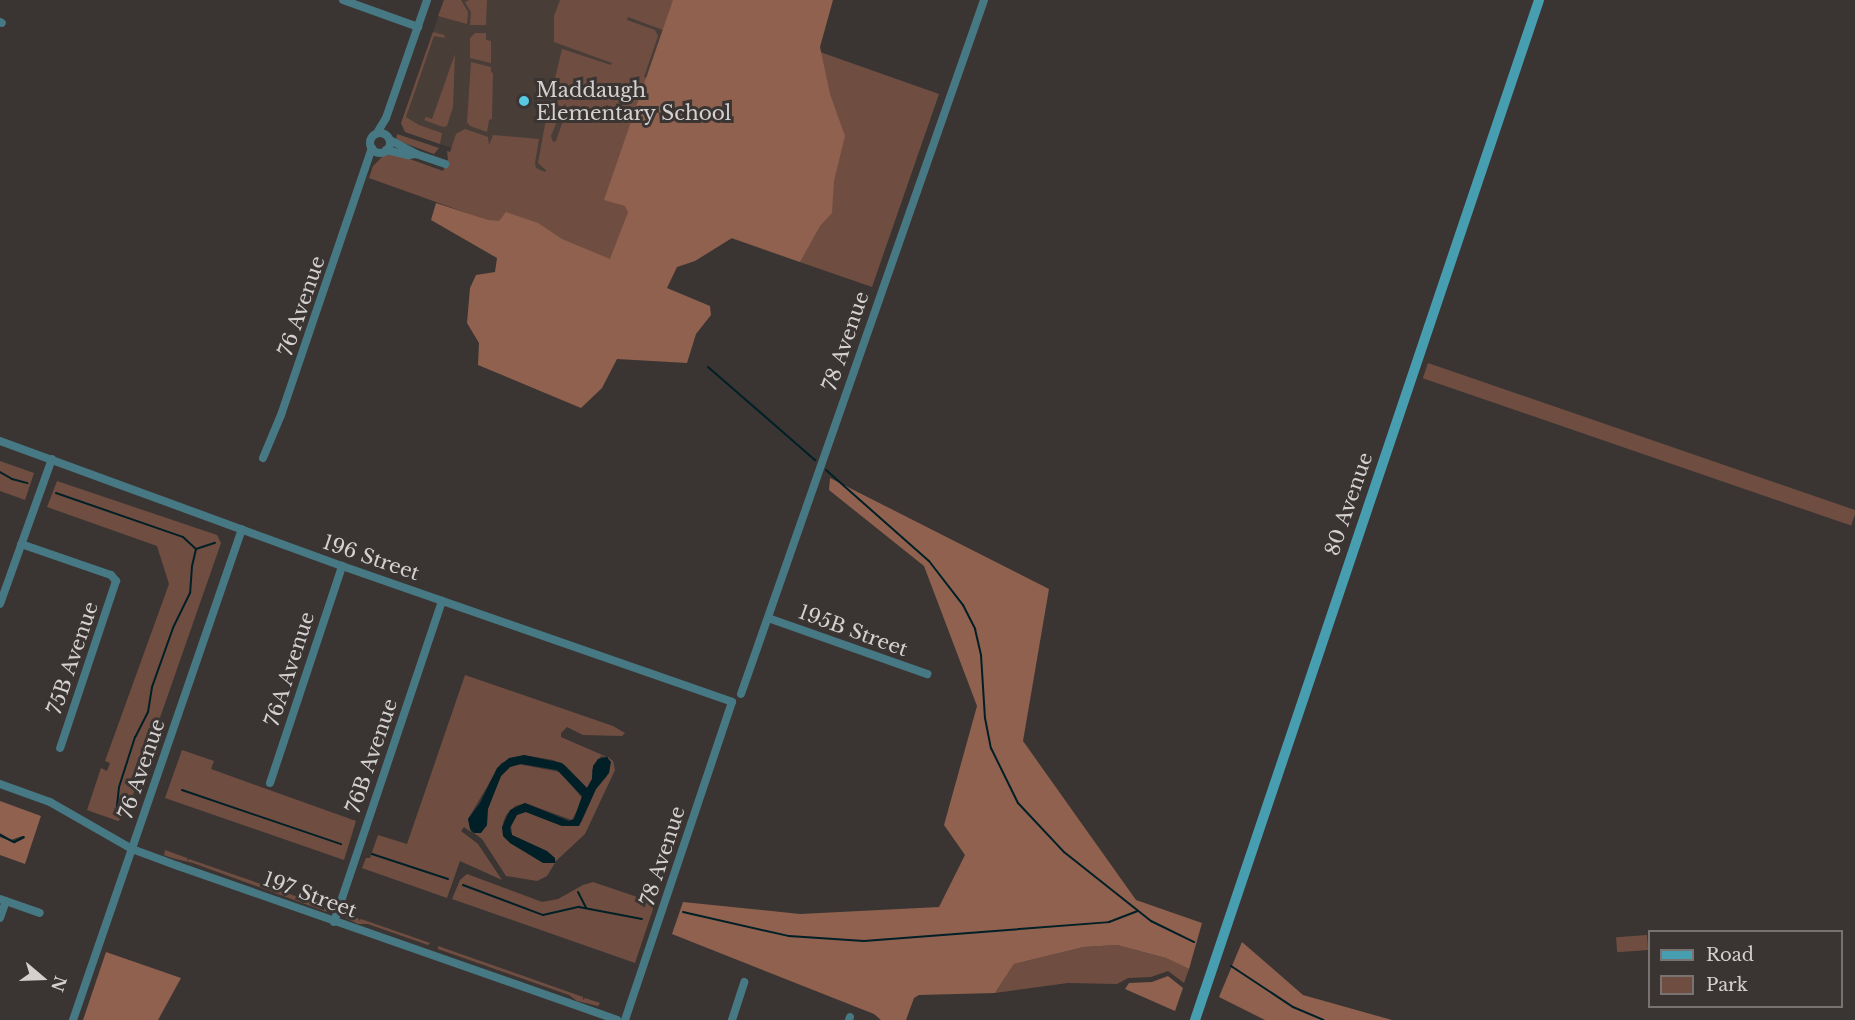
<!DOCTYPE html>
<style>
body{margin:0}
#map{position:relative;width:1855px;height:1020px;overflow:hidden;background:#3a3533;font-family:"Libre Baskerville",serif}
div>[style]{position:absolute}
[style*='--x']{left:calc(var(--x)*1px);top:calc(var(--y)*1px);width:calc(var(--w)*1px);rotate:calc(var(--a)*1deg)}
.built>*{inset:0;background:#493d38}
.green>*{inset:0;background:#6f4e41;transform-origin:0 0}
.forest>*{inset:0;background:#8f614e}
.water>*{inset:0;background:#001f26}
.stream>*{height:2px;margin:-1px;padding:0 1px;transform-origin:1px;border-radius:1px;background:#001f26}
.minor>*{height:8px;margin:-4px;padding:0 4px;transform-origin:4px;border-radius:4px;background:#477985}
.minor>.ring{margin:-4px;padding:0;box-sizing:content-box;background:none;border:8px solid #477985;border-radius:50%}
.secondary>*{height:10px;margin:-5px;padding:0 5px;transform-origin:5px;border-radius:5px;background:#489eb1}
.dots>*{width:16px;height:16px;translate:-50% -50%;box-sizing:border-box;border:3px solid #3a3533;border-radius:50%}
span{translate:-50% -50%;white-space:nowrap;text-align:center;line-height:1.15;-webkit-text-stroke:6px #3a3533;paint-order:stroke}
.poi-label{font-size:20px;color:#d4d0cf}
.left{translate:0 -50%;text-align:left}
.street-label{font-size:20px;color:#d4d0cf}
.legend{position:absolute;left:1648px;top:930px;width:195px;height:78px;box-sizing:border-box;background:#3a3533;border:2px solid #787371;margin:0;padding:8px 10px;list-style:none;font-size:18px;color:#d4d0cf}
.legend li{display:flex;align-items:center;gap:12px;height:30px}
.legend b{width:30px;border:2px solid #787371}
.north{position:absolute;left:12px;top:948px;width:60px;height:60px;-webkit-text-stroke:4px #3a3533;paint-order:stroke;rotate:109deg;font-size:16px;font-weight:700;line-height:24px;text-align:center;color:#d4d0cf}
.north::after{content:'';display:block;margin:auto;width:21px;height:27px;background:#d4d0cf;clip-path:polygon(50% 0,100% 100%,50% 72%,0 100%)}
</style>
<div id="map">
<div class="built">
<div style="clip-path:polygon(444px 0,674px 0,604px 200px,405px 132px,401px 124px)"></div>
</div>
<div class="green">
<div style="clip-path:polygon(444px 0,461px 0,468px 12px,467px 24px,438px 16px)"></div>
<div style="clip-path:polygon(470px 0,487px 0,486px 25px,470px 25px,471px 12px,465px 2px)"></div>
<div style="clip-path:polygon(evenodd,560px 0,673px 0,939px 94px,872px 287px,638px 206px,628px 212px,620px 235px,617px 267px,369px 178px,373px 166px,385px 154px,396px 154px,443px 171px,448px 159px,447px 151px,450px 152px,456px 134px,465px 129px,488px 137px,489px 145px,493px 135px,539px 139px,535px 163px,536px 168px,545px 172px,546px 170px,538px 163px,548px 108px,561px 111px,551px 136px,553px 142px,556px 141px,567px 109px,565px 108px,566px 103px,562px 107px,550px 100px,562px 49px,611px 65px,612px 63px,554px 42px,554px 16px,560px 0,628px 17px,663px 30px,647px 78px,644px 77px,658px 36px,655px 30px,627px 20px,628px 17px)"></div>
<div style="clip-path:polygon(433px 32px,444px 35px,445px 38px,434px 36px,406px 117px,419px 125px,442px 133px,440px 144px,405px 132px,401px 123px)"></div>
<div style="clip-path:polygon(475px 33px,486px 33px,486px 40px,491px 41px,491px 63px,470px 58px,470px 38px)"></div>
<div style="clip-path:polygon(455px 54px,453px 107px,447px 126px,443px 127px,424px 120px,426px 117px,432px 119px)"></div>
<div style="clip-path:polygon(471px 62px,491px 67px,491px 72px,493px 73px,492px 119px,489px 120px,487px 132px,470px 126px,467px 122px)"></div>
<div style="clip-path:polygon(397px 134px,439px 148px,434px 154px,396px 140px)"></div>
<div style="left:1428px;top:363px;width:453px;height:16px;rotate:19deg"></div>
<div style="clip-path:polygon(0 461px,34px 473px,25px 500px,0 491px)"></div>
<div style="clip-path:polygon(57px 481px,217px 535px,221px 543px,126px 815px,118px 821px,87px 810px,101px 768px,107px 771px,110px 763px,105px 761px,169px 584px,157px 546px,47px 507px)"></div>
<div style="clip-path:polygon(465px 675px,613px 726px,625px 733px,622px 736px,583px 735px,567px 727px,561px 733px,561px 737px,607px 757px,601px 756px,592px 770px,592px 779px,587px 788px,565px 765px,553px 760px,524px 755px,501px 763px,468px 819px,471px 832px,464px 827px,461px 831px,478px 844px,502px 880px,460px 861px,447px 898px,362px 868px,366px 858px,370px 858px,378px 835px,407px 844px)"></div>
<div style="clip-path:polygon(182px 750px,214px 761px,211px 769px,356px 821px,344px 860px,165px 798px)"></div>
<div style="clip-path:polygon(608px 757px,613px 761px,615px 770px,585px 834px,556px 861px,542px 849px,512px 835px,511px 824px,517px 815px,523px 811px,562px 826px,581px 823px,596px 789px,607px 776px)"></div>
<div style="clip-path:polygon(518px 764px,560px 772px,583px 799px,572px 820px,525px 803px,515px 806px,506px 815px,503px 823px,510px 843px,532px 854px,538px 860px,555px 863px,547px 876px,537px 881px,506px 876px,482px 839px,474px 833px,487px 826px,487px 809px,501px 776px,510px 767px)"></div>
<div style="clip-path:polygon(165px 850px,187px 858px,188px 861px,189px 859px,324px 906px,327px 912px,193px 863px,172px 858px,164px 855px)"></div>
<div style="clip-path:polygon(467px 874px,542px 902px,558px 899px,583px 885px,593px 882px,655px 903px,635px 963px,452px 899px,460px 880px)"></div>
<div style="clip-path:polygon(350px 915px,359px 919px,359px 921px,361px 919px,430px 943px,428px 945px,368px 924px,358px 924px,346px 918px)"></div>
<div style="left:1647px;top:935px;width:15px;height:31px;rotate:86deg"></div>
<div style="clip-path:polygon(1117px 945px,1166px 958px,1189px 969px,1184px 983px,1168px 971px,1151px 977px,1128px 978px,1117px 984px,1068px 983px,995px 993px,1014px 964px,1084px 947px)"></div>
<div style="clip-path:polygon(438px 946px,583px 997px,583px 1000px,585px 998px,600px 1003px,598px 1006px,577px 1001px,569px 995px,438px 949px)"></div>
</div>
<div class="forest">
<div style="clip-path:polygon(673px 0,833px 0,820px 47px,830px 94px,845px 136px,834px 181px,832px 213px,820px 226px,800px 262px,732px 238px,695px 261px,677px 267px,667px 288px,710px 306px,711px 315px,696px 334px,687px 363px,617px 359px,602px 388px,581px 408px,478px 365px,479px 343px,467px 323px,470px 288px,476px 275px,495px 272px,497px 258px,431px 220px,436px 203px,488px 220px,499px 221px,506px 212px,538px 223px,562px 239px,610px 259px,628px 212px,625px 206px,604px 200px)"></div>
<div style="clip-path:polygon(830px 478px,1049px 589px,1023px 741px,1136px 900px,1202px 923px,1189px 969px,1166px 958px,1117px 945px,1084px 947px,1014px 964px,995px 993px,919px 995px,914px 998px,906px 1020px,881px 1020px,874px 1014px,672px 934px,683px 902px,800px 914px,939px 907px,965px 855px,944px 825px,977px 706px,924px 566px,829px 490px)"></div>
<div style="clip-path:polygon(0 801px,41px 816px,25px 864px,0 855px,0 837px,15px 843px,25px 838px,22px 836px,11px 840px,0 833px)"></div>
<div style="clip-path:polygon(1242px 942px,1303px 995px,1392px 1020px,1265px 1020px,1219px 997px)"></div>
<div style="clip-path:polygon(106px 952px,181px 978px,158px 1020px,83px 1020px)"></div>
<div style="clip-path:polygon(1168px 976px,1183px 988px,1175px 1011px,1125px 989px,1129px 983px,1152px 982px)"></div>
</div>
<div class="water">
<div style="clip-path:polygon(524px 755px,562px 763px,587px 788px,592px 779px,593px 766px,598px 759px,607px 757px,611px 762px,609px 773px,596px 789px,579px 826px,562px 826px,526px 812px,517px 815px,510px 828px,512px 835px,547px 851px,555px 858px,555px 863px,543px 863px,510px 843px,503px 836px,502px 827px,510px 810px,525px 803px,569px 821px,574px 819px,582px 796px,557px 770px,521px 764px,510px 767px,501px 776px,488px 809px,487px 825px,481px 833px,474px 833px,470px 829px,468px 819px,480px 803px,497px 768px,509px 758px)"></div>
</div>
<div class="stream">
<div style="--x:708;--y:367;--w:142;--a:41"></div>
<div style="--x:826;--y:470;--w:137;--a:41.5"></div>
<div style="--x:929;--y:561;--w:56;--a:52.3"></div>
<div style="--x:963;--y:605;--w:27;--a:63"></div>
<div style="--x:975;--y:629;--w:27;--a:77"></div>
<div style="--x:981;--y:655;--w:63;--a:86.4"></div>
<div style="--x:985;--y:718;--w:31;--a:79"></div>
<div style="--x:991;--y:748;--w:61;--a:63.9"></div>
<div style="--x:1018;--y:803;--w:67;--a:46.8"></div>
<div style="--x:1064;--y:852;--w:111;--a:38.4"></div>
<div style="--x:1151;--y:921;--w:48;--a:26"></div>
<div style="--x:0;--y:472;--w:14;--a:30"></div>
<div style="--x:12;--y:479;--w:16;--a:15"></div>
<div style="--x:56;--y:493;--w:134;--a:19.1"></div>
<div style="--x:183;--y:537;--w:18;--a:43"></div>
<div style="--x:196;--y:549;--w:17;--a:103"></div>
<div style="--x:192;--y:566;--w:27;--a:94"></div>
<div style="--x:190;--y:593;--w:39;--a:116"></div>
<div style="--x:173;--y:628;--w:63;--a:109.6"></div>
<div style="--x:152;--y:687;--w:25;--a:99"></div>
<div style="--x:148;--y:712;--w:28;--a:117"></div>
<div style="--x:135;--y:737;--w:52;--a:107.7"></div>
<div style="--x:119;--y:787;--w:20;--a:96"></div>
<div style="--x:196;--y:549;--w:20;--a:-18"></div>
<div style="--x:182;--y:790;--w:168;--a:18.8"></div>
<div style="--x:0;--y:835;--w:16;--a:27"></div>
<div style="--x:14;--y:842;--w:11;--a:-27"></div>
<div style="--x:372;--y:854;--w:80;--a:18.2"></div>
<div style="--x:463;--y:885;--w:85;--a:20.6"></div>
<div style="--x:543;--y:915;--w:37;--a:-13"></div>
<div style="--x:579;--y:907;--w:64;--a:10.8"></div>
<div style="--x:578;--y:892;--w:18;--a:63"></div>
<div style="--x:683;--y:912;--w:109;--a:12.8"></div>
<div style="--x:789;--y:936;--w:75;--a:3.8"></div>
<div style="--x:864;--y:941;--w:246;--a:-4.4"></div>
<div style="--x:1109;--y:922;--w:30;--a:-21"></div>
<div style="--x:1231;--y:966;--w:74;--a:33.5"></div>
<div style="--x:1293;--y:1007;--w:33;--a:23"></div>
</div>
<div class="minor">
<div style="--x:343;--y:0;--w:80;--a:19.8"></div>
<div style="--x:0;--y:22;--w:2;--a:27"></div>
<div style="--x:377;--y:133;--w:17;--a:-59"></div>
<div style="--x:386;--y:118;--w:125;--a:-70.8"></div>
<div class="ring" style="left:370px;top:133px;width:12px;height:12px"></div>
<div style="--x:390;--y:140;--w:30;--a:28"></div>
<div style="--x:416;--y:154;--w:31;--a:19"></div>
<div style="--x:386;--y:150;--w:23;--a:13"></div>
<div style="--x:408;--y:155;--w:8;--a:-7"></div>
<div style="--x:0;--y:441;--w:364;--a:20.1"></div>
<div style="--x:342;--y:566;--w:413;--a:19.2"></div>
<div style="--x:732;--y:702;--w:336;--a:108.6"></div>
<div style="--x:263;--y:458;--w:47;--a:-67.3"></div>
<div style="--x:281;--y:415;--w:282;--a:-71.2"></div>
<div style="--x:21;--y:544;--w:95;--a:19"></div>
<div style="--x:111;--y:575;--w:8;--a:50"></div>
<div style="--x:116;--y:581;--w:176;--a:108.5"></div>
<div style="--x:0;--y:604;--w:154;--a:-70.3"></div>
<div style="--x:768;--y:618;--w:169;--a:19.4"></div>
<div style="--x:741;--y:694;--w:735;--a:-70.7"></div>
<div style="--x:270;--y:783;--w:229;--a:-71.6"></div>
<div style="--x:0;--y:784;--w:53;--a:19.8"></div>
<div style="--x:50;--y:802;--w:95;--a:29.8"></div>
<div style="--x:132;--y:849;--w:49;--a:20.3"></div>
<div style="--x:178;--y:866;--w:465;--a:19.3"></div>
<div style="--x:0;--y:899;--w:42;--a:19.3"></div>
<div style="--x:0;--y:918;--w:18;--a:-71"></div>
<div style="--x:334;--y:922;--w:339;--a:-71.4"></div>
<div style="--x:73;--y:1020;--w:519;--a:-71.01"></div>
<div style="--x:732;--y:1020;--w:40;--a:-72"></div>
<div style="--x:849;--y:1020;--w:3;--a:-72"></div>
</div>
<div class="secondary">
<div style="--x:1195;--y:1020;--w:1076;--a:-71.36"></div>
</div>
<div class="dots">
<div style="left:524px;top:101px;background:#57c9e3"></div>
</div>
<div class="poi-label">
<span class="left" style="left:536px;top:102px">Maddaugh<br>Elementary School</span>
</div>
<div class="street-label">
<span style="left:302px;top:306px;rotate:-71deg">76 Avenue</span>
<span style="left:846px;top:341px;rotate:-71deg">78 Avenue</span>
<span style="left:1349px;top:504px;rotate:-71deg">80 Avenue</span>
<span style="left:371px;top:558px;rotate:19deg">196 Street</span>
<span style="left:853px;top:631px;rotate:20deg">195B Street</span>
<span style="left:73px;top:658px;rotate:-71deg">75B Avenue</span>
<span style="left:290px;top:669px;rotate:-72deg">76A Avenue</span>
<span style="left:372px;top:756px;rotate:-71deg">76B Avenue</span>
<span style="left:142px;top:769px;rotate:-71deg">76 Avenue</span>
<span style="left:663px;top:856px;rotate:-72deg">78 Avenue</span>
<span style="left:310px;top:895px;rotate:20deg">197 Street</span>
</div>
<ul class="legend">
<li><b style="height:8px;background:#489eb1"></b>Road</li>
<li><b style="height:16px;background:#6f4e41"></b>Park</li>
</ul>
<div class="north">N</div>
</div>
